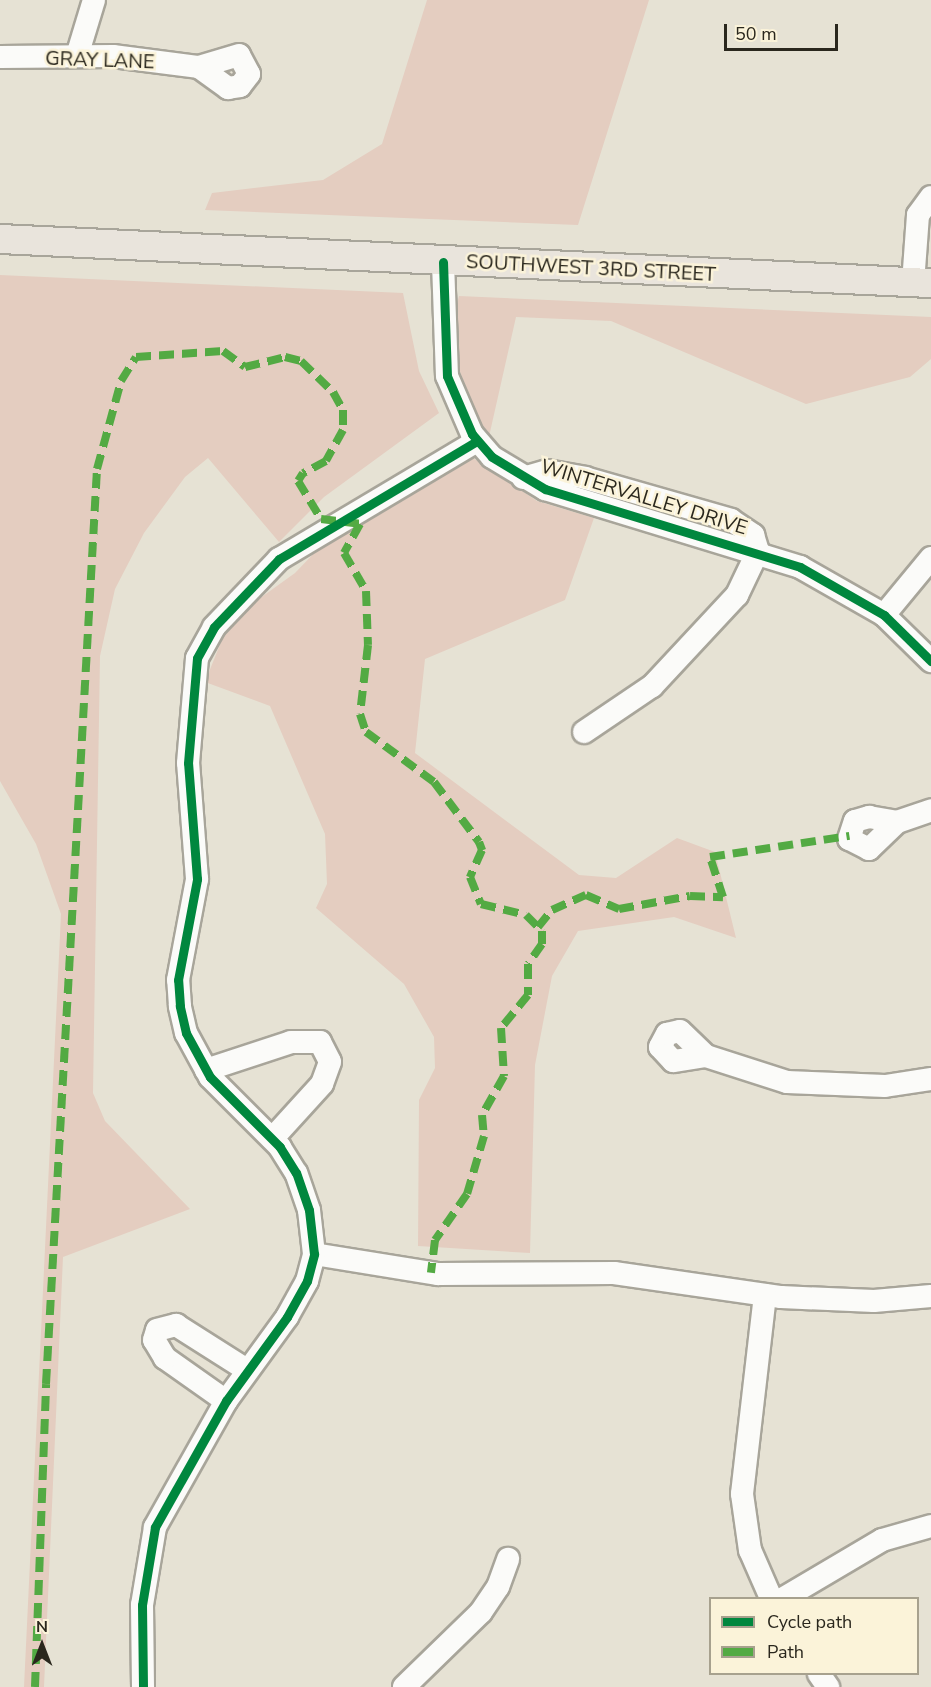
<!DOCTYPE html>
<style>
body{margin:0}
#map{position:relative;width:931px;height:1687px;overflow:hidden;background:#e6e2d4;font-family:"Nunito Sans",sans-serif}
div>[style]{position:absolute}
[style*='--x']{left:calc(var(--x)*1px);top:calc(var(--y)*1px);width:calc(var(--w)*1px);rotate:calc(var(--a)*1deg)}
.green>*{inset:0;background:#e4cdc0}
.roads{filter:drop-shadow(2px 0 #a8a59a) drop-shadow(-2px 0 #a8a59a) drop-shadow(0 2px #a8a59a) drop-shadow(0 -2px #a8a59a)}
.minor>*{height:22px;margin:-11px;padding:0 11px;transform-origin:11px;border-radius:11px;background:#fbfbf9}
.major>*{height:28px;margin:-14px;padding:0 14px;transform-origin:14px;border-radius:14px;background:#e9e4dc}
.quiet>*{height:8px;margin-top:-4px;transform-origin:0;background:repeating-linear-gradient(90deg,#53aa43 0 15px,transparent 0 23px)}
.cycleway>*{height:9px;margin:-4.5px;padding:0 4.5px;transform-origin:4.5px;border-radius:4.5px;background:#00873e}
span{translate:-50% -50%;white-space:nowrap;text-align:center;line-height:1.15;-webkit-text-stroke:5px #fbf3d9;paint-order:stroke}
.street-label{font-size:20px;color:#2a271d}
.legend{position:absolute;left:709px;top:1597px;width:210px;height:78px;box-sizing:border-box;background:#fbf3d9;border:2px solid #a7a18e;margin:0;padding:8px 10px;list-style:none;font-size:18px;color:#2a271d}
.legend li{display:flex;align-items:center;gap:12px;height:30px}
.legend b{width:30px;border:2px solid #a7a18e}
.north{position:absolute;left:12px;top:1615px;width:60px;height:60px;-webkit-text-stroke:4px #fbf3d9;paint-order:stroke;rotate:0deg;font-size:16px;font-weight:700;line-height:24px;text-align:center;color:#2a271d}
.north::after{content:'';display:block;margin:auto;width:21px;height:27px;background:#2a271d;clip-path:polygon(50% 0,100% 100%,50% 72%,0 100%)}
.scale{position:absolute;left:724px;top:24px;width:114px;height:27px;box-sizing:border-box;border:3px solid #2a271d;border-top:0;padding-left:8px;font-size:18px;line-height:21px;white-space:nowrap;color:#2a271d;-webkit-text-stroke:4px #fbf3d9;paint-order:stroke}
</style>
<div id="map">
<div class="green">
<div style="clip-path:polygon(427px 0,649px 0,578px 225px,205px 210px,212px 193px,323px 180px,382px 144px)"></div>
<div style="clip-path:polygon(0 275px,403px 293px,419px 371px,439px 413px,324px 497px,279px 542px,208px 458px,185px 477px,144px 533px,115px 589px,100px 656px,93px 1093px,105px 1121px,190px 1209px,63px 1257px,44px 1687px,24px 1687px,61px 914px,36px 844px,0 781px)"></div>
<div style="clip-path:polygon(459px 296px,931px 317px,931px 359px,910px 377px,806px 404px,611px 321px,516px 317px,488px 441px,456px 362px,454px 315px)"></div>
<div style="clip-path:polygon(470px 456px,537px 501px,594px 518px,565px 600px,425px 659px,415px 753px,579px 875px,616px 878px,677px 838px,715px 852px,736px 938px,674px 917px,578px 931px,552px 976px,535px 1065px,530px 1253px,418px 1246px,419px 1100px,435px 1068px,434px 1037px,404px 984px,316px 908px,327px 884px,325px 834px,270px 706px,205px 682px,225px 632px,242px 611px,295px 573px,320px 547px)"></div>
</div>
<div class="roads">
<div class="minor">
<div style="--x:77;--y:56;--w:59;--a:-73.1"></div>
<div style="--x:0;--y:57;--w:113;--a:-0.5"></div>
<div style="--x:113;--y:56;--w:87;--a:7.3"></div>
<div style="--x:199;--y:67;--w:36;--a:36"></div>
<div style="--x:228;--y:88;--w:12;--a:-9"></div>
<div style="--x:240;--y:86;--w:15;--a:-53"></div>
<div style="--x:249;--y:74;--w:21;--a:-118"></div>
<div style="--x:239;--y:55;--w:42;--a:163.3"></div>
<div style="--x:443;--y:262;--w:114;--a:88"></div>
<div style="--x:447;--y:376;--w:63;--a:66.7"></div>
<div style="--x:472;--y:434;--w:30;--a:49"></div>
<div style="--x:492;--y:457;--w:62;--a:31.1"></div>
<div style="--x:545;--y:489;--w:267;--a:17"></div>
<div style="--x:800;--y:567;--w:97;--a:29.7"></div>
<div style="--x:884;--y:615;--w:66;--a:44.4"></div>
<div style="--x:913;--y:283;--w:68;--a:-85.8"></div>
<div style="--x:918;--y:215;--w:22;--a:-54"></div>
<div style="--x:523;--y:478;--w:25;--a:-16"></div>
<div style="--x:547;--y:471;--w:39;--a:10"></div>
<div style="--x:585;--y:478;--w:152;--a:16"></div>
<div style="--x:731;--y:520;--w:27;--a:34"></div>
<div style="--x:753;--y:535;--w:17;--a:73"></div>
<div style="--x:758;--y:551;--w:49;--a:115.5"></div>
<div style="--x:737;--y:595;--w:125;--a:133"></div>
<div style="--x:652;--y:686;--w:82;--a:145.9"></div>
<div style="--x:884;--y:615;--w:74;--a:-50.5"></div>
<div style="--x:897;--y:822;--w:39;--a:136"></div>
<div style="--x:869;--y:849;--w:22;--a:-153"></div>
<div style="--x:849;--y:839;--w:19;--a:-72"></div>
<div style="--x:855;--y:821;--w:15;--a:-16"></div>
<div style="--x:869;--y:817;--w:28;--a:10"></div>
<div style="--x:897;--y:822;--w:36;--a:-19"></div>
<div style="--x:706;--y:1056;--w:33;--a:171"></div>
<div style="--x:673;--y:1061;--w:19;--a:-133"></div>
<div style="--x:660;--y:1047;--w:15;--a:-62"></div>
<div style="--x:667;--y:1034;--w:13;--a:-13"></div>
<div style="--x:680;--y:1031;--w:36;--a:44"></div>
<div style="--x:706;--y:1056;--w:85;--a:17.8"></div>
<div style="--x:787;--y:1082;--w:98;--a:2.3"></div>
<div style="--x:885;--y:1086;--w:47;--a:-8.7"></div>
<div style="--x:206;--y:1070;--w:89;--a:-18.2"></div>
<div style="--x:291;--y:1042;--w:29;--a:0"></div>
<div style="--x:320;--y:1042;--w:22;--a:63"></div>
<div style="--x:330;--y:1062;--w:23;--a:110"></div>
<div style="--x:322;--y:1084;--w:74;--a:132.3"></div>
<div style="--x:314;--y:1254;--w:126;--a:9.2"></div>
<div style="--x:438;--y:1274;--w:176;--a:-0.3"></div>
<div style="--x:614;--y:1273;--w:169;--a:8.2"></div>
<div style="--x:781;--y:1297;--w:93;--a:2.5"></div>
<div style="--x:874;--y:1301;--w:57;--a:-5"></div>
<div style="--x:765;--y:1295;--w:200;--a:96.6"></div>
<div style="--x:742;--y:1494;--w:57;--a:81.9"></div>
<div style="--x:750;--y:1550;--w:52;--a:66.4"></div>
<div style="--x:226;--y:1401;--w:75;--a:-144.8"></div>
<div style="--x:165;--y:1358;--w:21;--a:-121"></div>
<div style="--x:154;--y:1340;--w:10;--a:-73"></div>
<div style="--x:157;--y:1330;--w:20;--a:-15"></div>
<div style="--x:176;--y:1325;--w:84;--a:32.4"></div>
<div style="--x:784;--y:1598;--w:114;--a:-30.6"></div>
<div style="--x:882;--y:1540;--w:51;--a:-15.9"></div>
<div style="--x:819;--y:1674;--w:16;--a:55"></div>
<div style="--x:143;--y:1687;--w:82;--a:-90.7"></div>
<div style="--x:142;--y:1605;--w:79;--a:-80.5"></div>
<div style="--x:155;--y:1527;--w:145;--a:-60.6"></div>
<div style="--x:226;--y:1401;--w:104;--a:-54"></div>
<div style="--x:287;--y:1317;--w:41;--a:-60.9"></div>
<div style="--x:307;--y:1281;--w:28;--a:-75"></div>
<div style="--x:314;--y:1254;--w:44;--a:-96.5"></div>
<div style="--x:309;--y:1210;--w:39;--a:-109"></div>
<div style="--x:296;--y:1173;--w:31;--a:-122"></div>
<div style="--x:280;--y:1147;--w:99;--a:-135"></div>
<div style="--x:210;--y:1077;--w:50;--a:-118.6"></div>
<div style="--x:186;--y:1033;--w:28;--a:-103"></div>
<div style="--x:180;--y:1006;--w:26;--a:-94"></div>
<div style="--x:178;--y:980;--w:103;--a:-79.3"></div>
<div style="--x:197;--y:879;--w:116;--a:-94.4"></div>
<div style="--x:188;--y:763;--w:105;--a:-85.1"></div>
<div style="--x:197;--y:658;--w:35;--a:-61"></div>
<div style="--x:214;--y:627;--w:94;--a:-46.3"></div>
<div style="--x:279;--y:559;--w:230;--a:-30.8"></div>
<div style="--x:404;--y:1687;--w:107;--a:-44.2"></div>
<div style="--x:481;--y:1612;--w:30;--a:-56"></div>
<div style="--x:498;--y:1587;--w:30;--a:-70"></div>
</div>
<div class="major">
<div style="--x:0;--y:239;--w:932;--a:2.71"></div>
</div>
</div>
<div class="quiet">
<div style="--x:538;--y:927;--w:22;--a:-51"></div>
<div style="--x:552;--y:910;--w:37;--a:-24"></div>
<div style="--x:586;--y:895;--w:36;--a:23"></div>
<div style="--x:619;--y:909;--w:72;--a:-10.4"></div>
<div style="--x:690;--y:896;--w:33;--a:2"></div>
<div style="--x:723;--y:897;--w:42;--a:-108"></div>
<div style="--x:710;--y:857;--w:141;--a:-8.6"></div>
<div style="--x:35;--y:1687;--w:303;--a:-87.9"></div>
<div style="--x:46;--y:1384;--w:916;--a:-86.81"></div>
<div style="--x:97;--y:469;--w:91;--a:-74.7"></div>
<div style="--x:121;--y:381;--w:28;--a:-58"></div>
<div style="--x:136;--y:357;--w:87;--a:-3.9"></div>
<div style="--x:223;--y:351;--w:27;--a:36"></div>
<div style="--x:245;--y:367;--w:41;--a:-14"></div>
<div style="--x:285;--y:357;--w:16;--a:14"></div>
<div style="--x:301;--y:361;--w:45;--a:44.1"></div>
<div style="--x:333;--y:392;--w:21;--a:61"></div>
<div style="--x:343;--y:410;--w:20;--a:90"></div>
<div style="--x:343;--y:430;--w:35;--a:119"></div>
<div style="--x:326;--y:461;--w:26;--a:152"></div>
<div style="--x:303;--y:473;--w:9;--a:122"></div>
<div style="--x:298;--y:481;--w:44;--a:58.8"></div>
<div style="--x:321;--y:519;--w:39;--a:7"></div>
<div style="--x:360;--y:524;--w:33;--a:119"></div>
<div style="--x:344;--y:553;--w:44;--a:59.9"></div>
<div style="--x:366;--y:591;--w:54;--a:87.9"></div>
<div style="--x:368;--y:645;--w:69;--a:96.6"></div>
<div style="--x:360;--y:714;--w:19;--a:72"></div>
<div style="--x:366;--y:732;--w:84;--a:36.3"></div>
<div style="--x:434;--y:782;--w:75;--a:53.1"></div>
<div style="--x:479;--y:842;--w:9;--a:69"></div>
<div style="--x:482;--y:850;--w:30;--a:114"></div>
<div style="--x:470;--y:877;--w:29;--a:68"></div>
<div style="--x:481;--y:904;--w:46;--a:13.7"></div>
<div style="--x:526;--y:915;--w:23;--a:45"></div>
<div style="--x:542;--y:931;--w:13;--a:90"></div>
<div style="--x:542;--y:944;--w:24;--a:125"></div>
<div style="--x:528;--y:964;--w:31;--a:90"></div>
<div style="--x:528;--y:995;--w:43;--a:129.3"></div>
<div style="--x:501;--y:1028;--w:48;--a:86.4"></div>
<div style="--x:504;--y:1076;--w:45;--a:119.4"></div>
<div style="--x:482;--y:1115;--w:21;--a:85"></div>
<div style="--x:484;--y:1136;--w:60;--a:106.3"></div>
<div style="--x:467;--y:1194;--w:56;--a:124.8"></div>
<div style="--x:435;--y:1240;--w:33;--a:97"></div>
</div>
<div class="cycleway">
<div style="--x:443;--y:262;--w:114;--a:88"></div>
<div style="--x:447;--y:376;--w:63;--a:66.7"></div>
<div style="--x:472;--y:434;--w:30;--a:49"></div>
<div style="--x:492;--y:457;--w:62;--a:31.1"></div>
<div style="--x:545;--y:489;--w:267;--a:17"></div>
<div style="--x:800;--y:567;--w:97;--a:29.7"></div>
<div style="--x:884;--y:615;--w:66;--a:44.4"></div>
<div style="--x:143;--y:1687;--w:82;--a:-90.7"></div>
<div style="--x:142;--y:1605;--w:79;--a:-80.5"></div>
<div style="--x:155;--y:1527;--w:145;--a:-60.6"></div>
<div style="--x:226;--y:1401;--w:104;--a:-54"></div>
<div style="--x:287;--y:1317;--w:41;--a:-60.9"></div>
<div style="--x:307;--y:1281;--w:28;--a:-75"></div>
<div style="--x:314;--y:1254;--w:44;--a:-96.5"></div>
<div style="--x:309;--y:1210;--w:39;--a:-109"></div>
<div style="--x:296;--y:1173;--w:31;--a:-122"></div>
<div style="--x:280;--y:1147;--w:99;--a:-135"></div>
<div style="--x:210;--y:1077;--w:50;--a:-118.6"></div>
<div style="--x:186;--y:1033;--w:28;--a:-103"></div>
<div style="--x:180;--y:1006;--w:26;--a:-94"></div>
<div style="--x:178;--y:980;--w:103;--a:-79.3"></div>
<div style="--x:197;--y:879;--w:116;--a:-94.4"></div>
<div style="--x:188;--y:763;--w:105;--a:-85.1"></div>
<div style="--x:197;--y:658;--w:35;--a:-61"></div>
<div style="--x:214;--y:627;--w:94;--a:-46.3"></div>
<div style="--x:279;--y:559;--w:230;--a:-30.8"></div>
</div>
<div class="street-label">
<span style="left:100px;top:60px;rotate:2deg">GRAY LANE</span>
<span style="left:591px;top:268px;rotate:3deg">SOUTHWEST 3RD STREET</span>
<span style="left:644px;top:497px;rotate:17deg">WINTERVALLEY DRIVE</span>
</div>
<ul class="legend">
<li><b style="height:8px;background:#00873e"></b>Cycle path</li>
<li><b style="height:8px;background:#53aa43"></b>Path</li>
</ul>
<div class="north">N</div>
<div class="scale">50 m</div>
</div>
